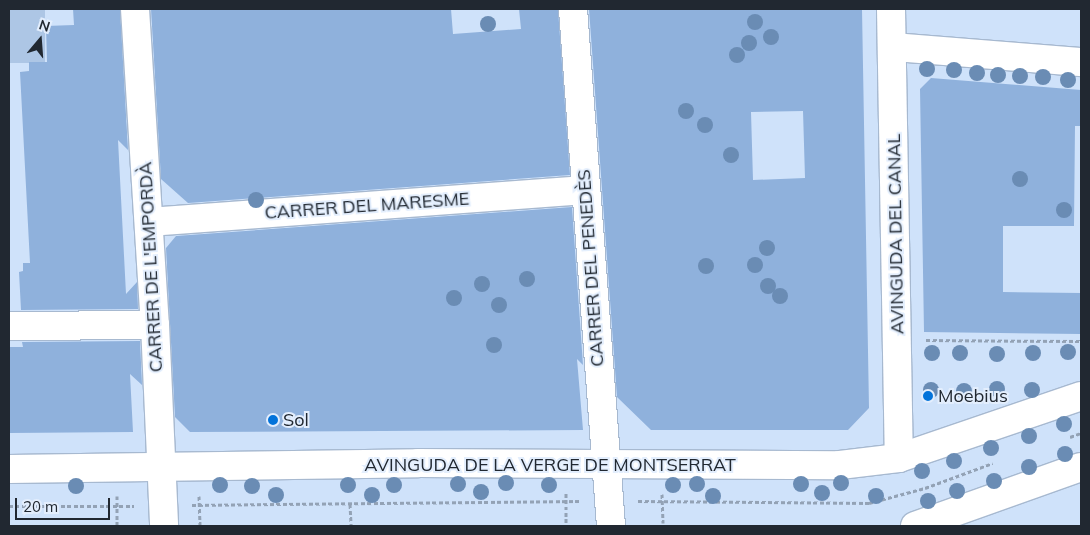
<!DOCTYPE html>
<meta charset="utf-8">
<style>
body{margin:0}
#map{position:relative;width:1090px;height:535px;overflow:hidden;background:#cfe2fa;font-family:Mulish,sans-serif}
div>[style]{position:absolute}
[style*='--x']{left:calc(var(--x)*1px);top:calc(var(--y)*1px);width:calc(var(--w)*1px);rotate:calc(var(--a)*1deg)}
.green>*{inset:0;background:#adc6e5;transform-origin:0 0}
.building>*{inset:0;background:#8fb1dc}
.path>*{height:3px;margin-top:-1.5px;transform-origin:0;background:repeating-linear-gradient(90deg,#93a2b5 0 4px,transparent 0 6.5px)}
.roads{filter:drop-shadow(1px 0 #a7b9d0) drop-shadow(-1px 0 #a7b9d0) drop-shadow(0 1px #a7b9d0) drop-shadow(0 -1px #a7b9d0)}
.minor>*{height:28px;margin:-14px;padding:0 14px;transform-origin:14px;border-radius:14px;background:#fff}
.tertiary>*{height:28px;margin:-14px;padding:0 14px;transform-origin:14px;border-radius:14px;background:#fff}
.trees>*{width:16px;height:16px;margin:-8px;border-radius:50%;background:#6a8cb4}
.dots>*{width:14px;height:14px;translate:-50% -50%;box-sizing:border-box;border:2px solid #e3eefd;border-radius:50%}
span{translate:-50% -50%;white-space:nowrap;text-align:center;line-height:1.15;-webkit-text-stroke:4px #e3eefd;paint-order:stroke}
.street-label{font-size:18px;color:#212831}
.poi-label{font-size:18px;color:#212831}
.left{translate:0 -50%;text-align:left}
.frame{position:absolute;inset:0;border:10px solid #212831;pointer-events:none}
.north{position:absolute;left:15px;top:15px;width:50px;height:50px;-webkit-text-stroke:4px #e3eefd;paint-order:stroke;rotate:18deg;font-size:14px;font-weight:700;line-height:20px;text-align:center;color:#212831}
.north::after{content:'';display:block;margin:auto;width:18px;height:22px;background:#212831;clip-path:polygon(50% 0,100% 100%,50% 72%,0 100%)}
.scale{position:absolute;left:15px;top:498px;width:95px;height:22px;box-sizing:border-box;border:2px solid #212831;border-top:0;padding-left:6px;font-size:15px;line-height:18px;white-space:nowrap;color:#212831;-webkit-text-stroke:4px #e3eefd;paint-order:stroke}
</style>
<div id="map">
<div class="green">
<div style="left:9px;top:9px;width:36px;height:54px"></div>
</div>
<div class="building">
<div style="clip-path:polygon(73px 9px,120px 9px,128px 150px,118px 140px,126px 294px,137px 282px,138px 309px,21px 310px,19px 272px,23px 271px,23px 263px,30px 263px,20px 72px,29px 71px,29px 62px,47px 62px,46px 26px,74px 25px)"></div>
<div style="clip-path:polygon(151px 9px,451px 9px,453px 34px,521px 29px,519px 9px,558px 9px,570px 175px,188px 203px,161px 179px)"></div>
<div style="clip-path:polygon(evenodd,589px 9px,862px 9px,869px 408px,848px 430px,651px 430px,617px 397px,589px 9px,803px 111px,805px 178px,753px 180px,751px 112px,803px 111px)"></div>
<div style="clip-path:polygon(931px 78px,1081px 90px,1081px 126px,1075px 126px,1074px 226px,1003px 226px,1003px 292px,1081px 293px,1081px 334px,924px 332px,920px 89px)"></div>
<div style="clip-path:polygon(572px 207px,583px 365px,577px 359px,583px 430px,190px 432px,175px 417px,166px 248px,176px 236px)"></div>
<div style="clip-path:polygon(140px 341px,142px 385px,130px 374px,133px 432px,9px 433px,9px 347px,23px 347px,22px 342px)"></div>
</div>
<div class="path">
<div style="--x:926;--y:340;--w:155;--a:0.4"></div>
<div style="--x:1070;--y:437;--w:12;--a:-20"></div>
<div style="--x:566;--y:493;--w:32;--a:90"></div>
<div style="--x:662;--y:494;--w:29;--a:88"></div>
<div style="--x:117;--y:496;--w:30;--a:90"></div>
<div style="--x:199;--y:496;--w:30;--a:88"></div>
<div style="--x:638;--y:501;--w:231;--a:0.5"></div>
<div style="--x:869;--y:503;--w:58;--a:-15"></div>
<div style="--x:925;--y:488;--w:72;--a:-20.2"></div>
<div style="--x:350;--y:504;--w:22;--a:87"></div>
<div style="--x:192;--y:505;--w:389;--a:-0.6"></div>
<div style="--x:9;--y:506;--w:125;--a:0"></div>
</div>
<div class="roads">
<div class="minor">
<div style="--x:135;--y:9;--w:317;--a:86.4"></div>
<div style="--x:155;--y:325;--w:201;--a:87.4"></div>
<div style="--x:573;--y:9;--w:518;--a:85.8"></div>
<div style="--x:891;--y:9;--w:449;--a:89"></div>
<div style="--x:894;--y:47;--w:188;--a:4.6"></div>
<div style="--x:149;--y:222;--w:437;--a:-4.2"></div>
<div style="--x:9;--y:326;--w:146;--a:-0.4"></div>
</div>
<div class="tertiary">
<div style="--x:9;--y:469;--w:409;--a:-0.8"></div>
<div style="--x:418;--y:463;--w:422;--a:0.3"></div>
<div style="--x:840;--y:465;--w:59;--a:-6.8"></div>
<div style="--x:899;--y:458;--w:192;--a:-18.8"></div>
<div style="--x:915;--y:526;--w:176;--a:-19.6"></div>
</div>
</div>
<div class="trees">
<div style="left:755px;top:22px"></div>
<div style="left:488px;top:24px"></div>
<div style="left:771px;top:37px"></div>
<div style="left:749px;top:43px"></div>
<div style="left:737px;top:55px"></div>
<div style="left:927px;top:69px"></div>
<div style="left:954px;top:70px"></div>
<div style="left:977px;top:73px"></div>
<div style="left:998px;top:75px"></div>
<div style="left:1020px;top:76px"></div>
<div style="left:1043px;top:77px"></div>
<div style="left:1068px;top:80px"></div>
<div style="left:686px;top:111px"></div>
<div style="left:705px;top:125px"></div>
<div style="left:731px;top:155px"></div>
<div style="left:1020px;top:179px"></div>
<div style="left:256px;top:200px"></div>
<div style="left:1064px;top:210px"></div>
<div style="left:767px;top:248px"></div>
<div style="left:755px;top:265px"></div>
<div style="left:706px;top:266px"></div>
<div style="left:527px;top:279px"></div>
<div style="left:482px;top:284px"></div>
<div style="left:768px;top:286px"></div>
<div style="left:780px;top:296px"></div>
<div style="left:454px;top:298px"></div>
<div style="left:499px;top:305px"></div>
<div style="left:494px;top:345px"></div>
<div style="left:1068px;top:352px"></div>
<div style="left:932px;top:353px"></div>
<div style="left:960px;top:353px"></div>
<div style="left:1033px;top:353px"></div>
<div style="left:997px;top:354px"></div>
<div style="left:997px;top:389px"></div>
<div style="left:931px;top:390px"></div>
<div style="left:1032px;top:390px"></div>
<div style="left:964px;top:391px"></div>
<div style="left:1064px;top:424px"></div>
<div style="left:1029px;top:436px"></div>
<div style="left:991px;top:448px"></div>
<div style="left:1065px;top:454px"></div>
<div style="left:954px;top:461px"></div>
<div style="left:1029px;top:467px"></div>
<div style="left:922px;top:471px"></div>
<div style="left:994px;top:481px"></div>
<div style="left:506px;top:483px"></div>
<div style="left:841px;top:483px"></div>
<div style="left:458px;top:484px"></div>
<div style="left:697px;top:484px"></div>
<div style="left:801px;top:484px"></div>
<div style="left:220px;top:485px"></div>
<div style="left:348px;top:485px"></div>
<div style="left:394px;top:485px"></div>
<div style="left:549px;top:485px"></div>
<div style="left:673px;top:485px"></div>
<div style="left:76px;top:486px"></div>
<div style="left:252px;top:486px"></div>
<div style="left:957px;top:491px"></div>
<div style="left:481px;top:492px"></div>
<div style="left:822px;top:493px"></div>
<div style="left:276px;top:495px"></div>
<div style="left:372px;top:495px"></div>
<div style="left:713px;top:496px"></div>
<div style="left:876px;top:496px"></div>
<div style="left:928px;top:501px"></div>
</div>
<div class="dots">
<div style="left:928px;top:396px;background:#0373da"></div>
<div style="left:273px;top:420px;background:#0373da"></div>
</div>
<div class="street-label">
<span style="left:367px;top:206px;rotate:-4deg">CARRER DEL MARESME</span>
<span style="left:896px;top:234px;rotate:-91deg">AVINGUDA DEL CANAL</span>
<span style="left:151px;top:267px;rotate:-93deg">CARRER DE L'EMPORDÀ</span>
<span style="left:591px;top:268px;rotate:-94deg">CARRER DEL PENEDÈS</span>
<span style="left:550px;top:465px">AVINGUDA DE LA VERGE DE MONTSERRAT</span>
</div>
<div class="poi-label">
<span class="left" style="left:938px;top:396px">Moebius</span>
<span class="left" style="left:283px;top:420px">Sol</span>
</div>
<div class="frame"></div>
<div class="north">N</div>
<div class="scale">20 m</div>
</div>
